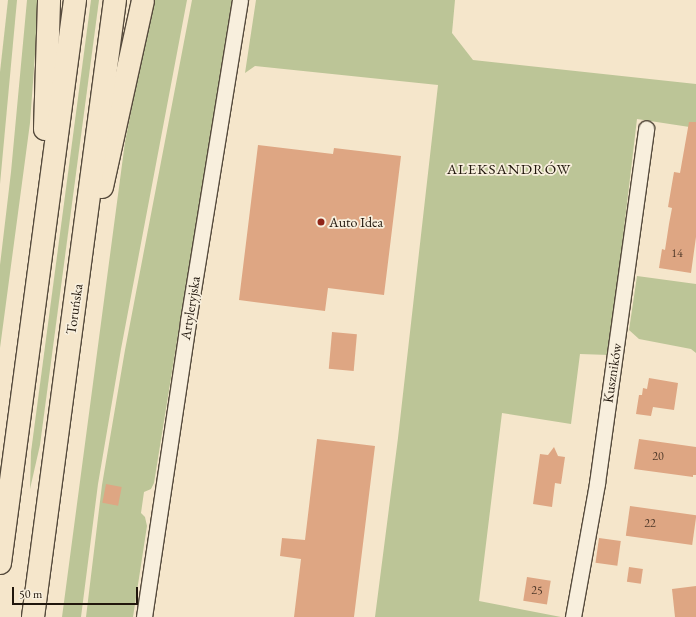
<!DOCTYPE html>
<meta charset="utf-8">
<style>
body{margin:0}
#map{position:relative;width:696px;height:617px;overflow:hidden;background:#f5e6cb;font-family:"EB Garamond",serif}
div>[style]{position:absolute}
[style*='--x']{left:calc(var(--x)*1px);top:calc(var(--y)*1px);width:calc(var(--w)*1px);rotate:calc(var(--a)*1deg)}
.green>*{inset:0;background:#bcc597}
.building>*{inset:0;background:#dea683;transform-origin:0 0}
.roads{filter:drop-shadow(1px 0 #554a3c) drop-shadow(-1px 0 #554a3c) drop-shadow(0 1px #554a3c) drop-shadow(0 -1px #554a3c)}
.street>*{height:15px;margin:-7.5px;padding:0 7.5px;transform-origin:7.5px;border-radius:7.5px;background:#f8efdd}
.highway>*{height:22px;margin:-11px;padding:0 11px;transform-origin:11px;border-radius:11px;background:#f5e6cb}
.dots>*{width:11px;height:11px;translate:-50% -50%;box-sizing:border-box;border:2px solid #f8efdd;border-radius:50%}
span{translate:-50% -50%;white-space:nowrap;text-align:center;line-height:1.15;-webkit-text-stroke:3.5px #f8efdd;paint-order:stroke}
.number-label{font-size:12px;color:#503a2a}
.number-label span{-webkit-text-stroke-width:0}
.poi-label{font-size:14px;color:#20160c}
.left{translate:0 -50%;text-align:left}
.street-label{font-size:14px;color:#20160c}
.neighbourhood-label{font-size:15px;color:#20160c;letter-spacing:1px}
.scale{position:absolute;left:12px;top:587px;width:126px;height:18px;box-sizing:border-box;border:2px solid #20160c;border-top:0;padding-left:5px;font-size:12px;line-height:14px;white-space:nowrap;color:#20160c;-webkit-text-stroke:3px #f8efdd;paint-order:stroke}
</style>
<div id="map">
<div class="green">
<div style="clip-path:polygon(8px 0,17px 0,0 184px,0 72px)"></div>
<div style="clip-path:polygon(27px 0,39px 0,30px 123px,0 348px,0 265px,11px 172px)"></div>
<div style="clip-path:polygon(91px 0,99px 0,40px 445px,30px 489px,31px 452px)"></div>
<div style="clip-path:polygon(153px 0,187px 0,121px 349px,98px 484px,81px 617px,62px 617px,125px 142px)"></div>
<div style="clip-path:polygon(192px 0,232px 0,154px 483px,151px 489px,144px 492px,141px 513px,145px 517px,147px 526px,133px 617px,86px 617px,102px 485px,125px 350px)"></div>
<div style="clip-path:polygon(256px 0,455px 0,452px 33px,473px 60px,696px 84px,696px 128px,637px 119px,609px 355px,580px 354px,571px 424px,502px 413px,479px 601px,561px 617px,375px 617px,398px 438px,438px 85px,255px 66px,245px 73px)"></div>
<div style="clip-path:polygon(637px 276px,696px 284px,696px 353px,691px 349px,639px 339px,629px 330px)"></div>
</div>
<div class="building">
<div style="clip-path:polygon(689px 122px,696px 122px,696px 237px,691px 273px,659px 268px,662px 249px,665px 250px,669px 224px,672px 208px,668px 207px,674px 172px,680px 173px)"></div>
<div style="clip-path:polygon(258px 145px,333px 154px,334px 148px,401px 156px,384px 295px,328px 288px,325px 311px,239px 300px)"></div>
<div style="left:332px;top:332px;width:25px;height:37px;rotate:5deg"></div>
<div style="clip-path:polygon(649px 378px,678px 383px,674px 410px,653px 407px,651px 416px,636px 414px,639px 395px,642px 395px,643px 388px,647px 389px)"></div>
<div style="clip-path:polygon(317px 439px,375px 446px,354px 617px,294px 617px,301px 559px,280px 556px,282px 538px,305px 540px)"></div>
<div style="clip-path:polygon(639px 439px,696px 447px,696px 475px,693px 475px,693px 477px,634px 469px)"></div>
<div style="clip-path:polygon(554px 447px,558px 456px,565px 457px,561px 484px,555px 483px,552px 507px,533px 504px,540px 454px,548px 455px)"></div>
<div style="left:106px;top:484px;width:16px;height:19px;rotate:11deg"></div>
<div style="left:630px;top:506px;width:67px;height:30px;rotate:8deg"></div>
<div style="left:599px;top:538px;width:22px;height:25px;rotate:8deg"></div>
<div style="left:629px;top:567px;width:14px;height:15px;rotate:8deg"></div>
<div style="left:527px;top:577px;width:24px;height:24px;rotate:9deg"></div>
<div style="clip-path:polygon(696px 586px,696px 617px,675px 617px,672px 589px)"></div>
</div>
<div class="roads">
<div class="street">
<div style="--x:144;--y:617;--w:299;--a:-81.5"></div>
<div style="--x:188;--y:321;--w:325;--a:-80.8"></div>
<div style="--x:573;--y:617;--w:136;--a:-79.8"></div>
<div style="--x:597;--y:483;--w:358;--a:-82.1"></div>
</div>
<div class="highway">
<div style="--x:45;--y:129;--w:129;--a:-88.2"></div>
<div style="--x:102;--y:187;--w:191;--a:-77.6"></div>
<div style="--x:0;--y:563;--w:568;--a:-82.41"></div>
<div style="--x:33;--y:617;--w:622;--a:-82.43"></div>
</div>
</div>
<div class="dots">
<div style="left:321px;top:222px;background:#8f2418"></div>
</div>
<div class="number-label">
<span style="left:677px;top:254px">14</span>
<span style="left:658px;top:457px">20</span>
<span style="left:650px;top:524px">22</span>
<span style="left:537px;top:591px">25</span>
</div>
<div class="poi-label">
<span class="left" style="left:329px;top:222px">Auto Idea</span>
</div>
<div class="street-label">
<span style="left:190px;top:308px;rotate:-81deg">Artyleryjska</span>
<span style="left:74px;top:309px;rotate:-82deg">Toruńska</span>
<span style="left:612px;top:373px;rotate:-81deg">Kuszników</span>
</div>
<div class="neighbourhood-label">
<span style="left:509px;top:169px">ALEKSANDRÓW</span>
</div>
<div class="scale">50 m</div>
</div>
